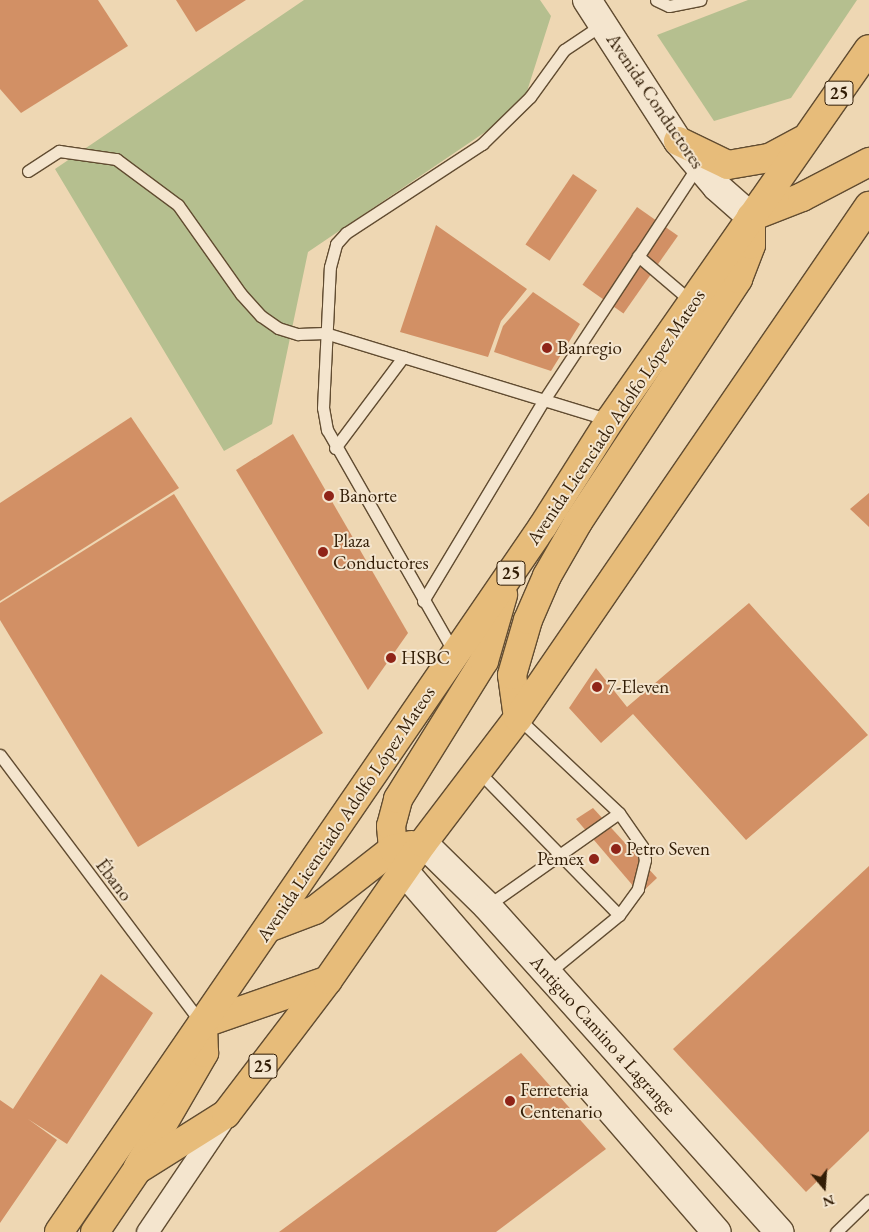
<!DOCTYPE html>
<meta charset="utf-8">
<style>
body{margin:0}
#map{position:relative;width:869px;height:1232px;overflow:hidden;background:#eed7b3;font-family:"EB Garamond",serif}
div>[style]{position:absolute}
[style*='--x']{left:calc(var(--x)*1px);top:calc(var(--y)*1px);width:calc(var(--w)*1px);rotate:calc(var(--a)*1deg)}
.green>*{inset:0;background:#b5bf8f}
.building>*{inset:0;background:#d29065;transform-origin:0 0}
.roads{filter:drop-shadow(1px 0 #614c31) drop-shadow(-1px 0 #614c31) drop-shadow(0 1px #614c31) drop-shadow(0 -1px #614c31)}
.lane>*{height:11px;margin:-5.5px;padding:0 5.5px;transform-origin:5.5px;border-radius:5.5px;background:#f4e5ce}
.street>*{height:21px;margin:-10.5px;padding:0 10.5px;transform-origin:10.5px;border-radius:10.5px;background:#f4e5ce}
.secondary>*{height:28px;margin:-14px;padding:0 14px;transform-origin:14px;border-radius:14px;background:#f4e5ce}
.primary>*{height:28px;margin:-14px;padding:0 14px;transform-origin:14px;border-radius:14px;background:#e7bc7a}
.dots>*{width:14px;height:14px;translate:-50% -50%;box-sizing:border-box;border:2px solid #f4e5ce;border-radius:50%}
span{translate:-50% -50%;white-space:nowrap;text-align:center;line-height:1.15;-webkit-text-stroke:4px #f4e5ce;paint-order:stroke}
.shield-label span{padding:1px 4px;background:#f4e5ce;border:1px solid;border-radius:4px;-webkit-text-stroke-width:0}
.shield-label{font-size:18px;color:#321d06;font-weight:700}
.street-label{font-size:19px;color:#321d06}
.poi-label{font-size:19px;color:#321d06}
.left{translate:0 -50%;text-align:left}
.right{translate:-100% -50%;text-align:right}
.north{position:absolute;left:799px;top:1162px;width:50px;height:50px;-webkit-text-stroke:4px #f4e5ce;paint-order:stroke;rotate:162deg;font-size:14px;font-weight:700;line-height:20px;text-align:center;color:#321d06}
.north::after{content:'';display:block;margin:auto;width:18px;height:22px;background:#321d06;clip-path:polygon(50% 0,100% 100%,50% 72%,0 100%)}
</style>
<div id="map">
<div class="green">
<div style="clip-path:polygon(304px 0,540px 0,551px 16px,522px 107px,308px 252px,272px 424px,224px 451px,55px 169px)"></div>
<div style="clip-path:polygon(748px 0,857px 0,791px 98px,714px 121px,657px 35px)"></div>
</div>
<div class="building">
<div style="clip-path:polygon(0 0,98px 0,128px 46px,21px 113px,0 89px)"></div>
<div style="clip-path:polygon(176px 0,246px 0,196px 32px)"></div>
<div style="left:573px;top:174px;width:29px;height:85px;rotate:34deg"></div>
<div style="left:637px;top:207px;width:50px;height:95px;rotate:35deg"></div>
<div style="clip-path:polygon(436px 225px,527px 289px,501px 321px,488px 357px,400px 332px)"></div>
<div style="clip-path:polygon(533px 292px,580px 324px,551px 371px,494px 352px,503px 326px)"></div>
<div style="clip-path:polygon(131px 417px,179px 488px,0 601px,0 503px)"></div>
<div style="clip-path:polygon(293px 434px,408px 633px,368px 690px,236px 470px)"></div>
<div style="clip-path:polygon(869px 493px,869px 527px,850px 509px)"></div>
<div style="clip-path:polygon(174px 494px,323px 733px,138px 847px,0 620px,0 603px)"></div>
<div style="clip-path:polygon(749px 603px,868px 735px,746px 840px,633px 714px,601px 743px,569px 708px,596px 668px,627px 707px)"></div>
<div style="clip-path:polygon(593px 808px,657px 878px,640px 894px,576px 819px)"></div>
<div style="clip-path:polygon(869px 866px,869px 1131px,806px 1192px,673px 1049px)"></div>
<div style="clip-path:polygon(101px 974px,153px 1013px,67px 1144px,28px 1119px,57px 1140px,0 1223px,0 1100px,13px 1109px)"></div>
<div style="clip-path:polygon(521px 1053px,606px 1149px,496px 1232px,279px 1232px)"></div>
</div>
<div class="roads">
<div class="lane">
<div style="--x:656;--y:0;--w:14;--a:25"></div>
<div style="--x:669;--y:6;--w:32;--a:-11"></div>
<div style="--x:28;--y:171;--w:37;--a:-33"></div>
<div style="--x:59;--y:151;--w:58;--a:8"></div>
<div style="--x:116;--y:159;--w:77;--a:36.6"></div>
<div style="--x:178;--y:205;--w:109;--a:54.7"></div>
<div style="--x:241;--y:294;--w:30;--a:48"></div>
<div style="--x:261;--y:316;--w:21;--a:35"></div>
<div style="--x:278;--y:328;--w:21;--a:17"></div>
<div style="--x:298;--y:334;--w:27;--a:-2"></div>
<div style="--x:325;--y:333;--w:298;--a:17"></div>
<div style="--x:638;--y:256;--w:71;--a:40.4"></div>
<div style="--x:335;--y:448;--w:114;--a:-53.2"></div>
<div style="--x:423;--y:601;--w:235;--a:-59"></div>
<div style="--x:544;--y:400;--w:280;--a:-56.7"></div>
<div style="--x:455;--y:654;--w:258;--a:-119.7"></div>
<div style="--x:327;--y:430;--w:22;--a:-100"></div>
<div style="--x:323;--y:408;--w:141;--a:-87.2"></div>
<div style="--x:330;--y:267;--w:24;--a:-75"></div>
<div style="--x:336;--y:244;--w:15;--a:-48"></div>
<div style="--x:346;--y:233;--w:163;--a:-33.2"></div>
<div style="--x:482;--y:144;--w:67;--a:-44.4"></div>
<div style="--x:530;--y:97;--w:58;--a:-54.1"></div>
<div style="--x:564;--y:50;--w:47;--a:-33.7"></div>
<div style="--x:518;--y:718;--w:139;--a:43.2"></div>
<div style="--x:619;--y:813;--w:40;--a:55.1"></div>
<div style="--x:642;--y:846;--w:14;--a:78"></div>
<div style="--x:645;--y:860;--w:30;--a:104"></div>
<div style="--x:638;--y:889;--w:32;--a:126"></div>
<div style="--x:619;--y:915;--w:92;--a:140.8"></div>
<div style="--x:0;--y:755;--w:335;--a:53.1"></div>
<div style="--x:477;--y:770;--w:203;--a:45.6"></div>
<div style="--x:487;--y:906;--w:161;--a:-35.2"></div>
<div style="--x:836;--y:1232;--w:46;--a:-44.1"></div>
</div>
<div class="street">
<div style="--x:147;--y:1232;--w:138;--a:-56"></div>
</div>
<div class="secondary">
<div style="--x:587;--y:0;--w:168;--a:57.2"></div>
<div style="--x:678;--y:141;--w:60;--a:49.7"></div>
<div style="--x:717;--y:187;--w:45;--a:41.4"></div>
<div style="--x:423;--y:843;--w:90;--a:44.5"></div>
<div style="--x:487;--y:906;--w:438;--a:48.1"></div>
<div style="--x:403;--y:870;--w:479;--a:49.1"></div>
</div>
<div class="primary">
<div style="--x:678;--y:141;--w:55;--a:25.6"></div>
<div style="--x:728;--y:165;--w:42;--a:-9.7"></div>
<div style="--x:769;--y:158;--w:38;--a:-28"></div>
<div style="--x:751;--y:217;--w:55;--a:-21.4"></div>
<div style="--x:802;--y:197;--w:76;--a:-27.6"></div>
<div style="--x:518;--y:718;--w:43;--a:-97.9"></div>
<div style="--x:512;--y:675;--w:57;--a:-73.8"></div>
<div style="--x:528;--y:620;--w:48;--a:-66.6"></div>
<div style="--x:547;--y:576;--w:62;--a:-60.1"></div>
<div style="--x:578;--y:522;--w:291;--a:-56.6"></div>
<div style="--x:738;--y:279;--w:36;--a:-69"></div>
<div style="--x:751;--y:245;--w:28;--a:-90"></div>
<div style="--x:403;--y:870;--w:23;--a:-115"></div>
<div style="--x:393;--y:849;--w:23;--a:-95"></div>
<div style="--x:391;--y:826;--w:28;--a:-75"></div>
<div style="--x:398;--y:799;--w:163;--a:-58.1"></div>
<div style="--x:484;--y:661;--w:69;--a:-73.9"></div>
<div style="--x:268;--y:928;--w:50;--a:-21"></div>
<div style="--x:315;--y:910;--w:99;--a:-38"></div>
<div style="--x:393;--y:849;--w:19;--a:-12"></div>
<div style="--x:202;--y:1024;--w:133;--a:-19.2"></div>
<div style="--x:138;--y:1167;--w:132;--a:-59.9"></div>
<div style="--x:204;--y:1053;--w:25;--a:-92"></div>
<div style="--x:59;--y:1232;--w:856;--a:-55.57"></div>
<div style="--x:543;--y:526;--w:125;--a:-57.7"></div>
<div style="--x:610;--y:420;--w:452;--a:-55.1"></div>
<div style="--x:95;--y:1232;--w:75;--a:-55.9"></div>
<div style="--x:137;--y:1170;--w:105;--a:-32.2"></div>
<div style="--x:226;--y:1114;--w:168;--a:-52.7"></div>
<div style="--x:328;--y:980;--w:167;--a:-55.3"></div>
<div style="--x:423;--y:843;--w:157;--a:-52.8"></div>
<div style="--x:518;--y:718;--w:621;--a:-55.57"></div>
</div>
</div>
<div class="dots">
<div style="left:547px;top:348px;background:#8f2418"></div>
<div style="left:329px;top:496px;background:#8f2418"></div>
<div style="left:323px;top:552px;background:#8f2418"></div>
<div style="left:391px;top:658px;background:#8f2418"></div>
<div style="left:597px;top:687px;background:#8f2418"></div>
<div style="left:616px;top:849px;background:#8f2418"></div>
<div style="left:594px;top:859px;background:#8f2418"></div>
<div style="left:510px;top:1101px;background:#8f2418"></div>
</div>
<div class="shield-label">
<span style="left:839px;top:93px">25</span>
<span style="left:511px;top:573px">25</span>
<span style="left:263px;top:1066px">25</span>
</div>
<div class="street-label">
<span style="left:655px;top:101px;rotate:56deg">Avenida Conductores</span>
<span style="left:616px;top:417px;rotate:-56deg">Avenida Licenciado Adolfo López Mateos</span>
<span style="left:346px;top:814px;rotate:-56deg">Avenida Licenciado Adolfo López Mateos</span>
<span style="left:114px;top:880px;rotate:53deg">Ébano</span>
<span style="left:603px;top:1035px;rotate:48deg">Antiguo Camino a Lagrange</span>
</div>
<div class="poi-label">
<span class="left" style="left:557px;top:348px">Banregio</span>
<span class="left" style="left:339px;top:496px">Banorte</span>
<span class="left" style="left:333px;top:552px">Plaza<br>Conductores</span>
<span class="left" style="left:401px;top:658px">HSBC</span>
<span class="left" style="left:607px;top:687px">7-Eleven</span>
<span class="left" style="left:626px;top:849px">Petro Seven</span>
<span class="right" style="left:584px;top:859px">Pemex</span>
<span class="left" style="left:520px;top:1101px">Ferreteria<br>Centenario</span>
</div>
<div class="north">N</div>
</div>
